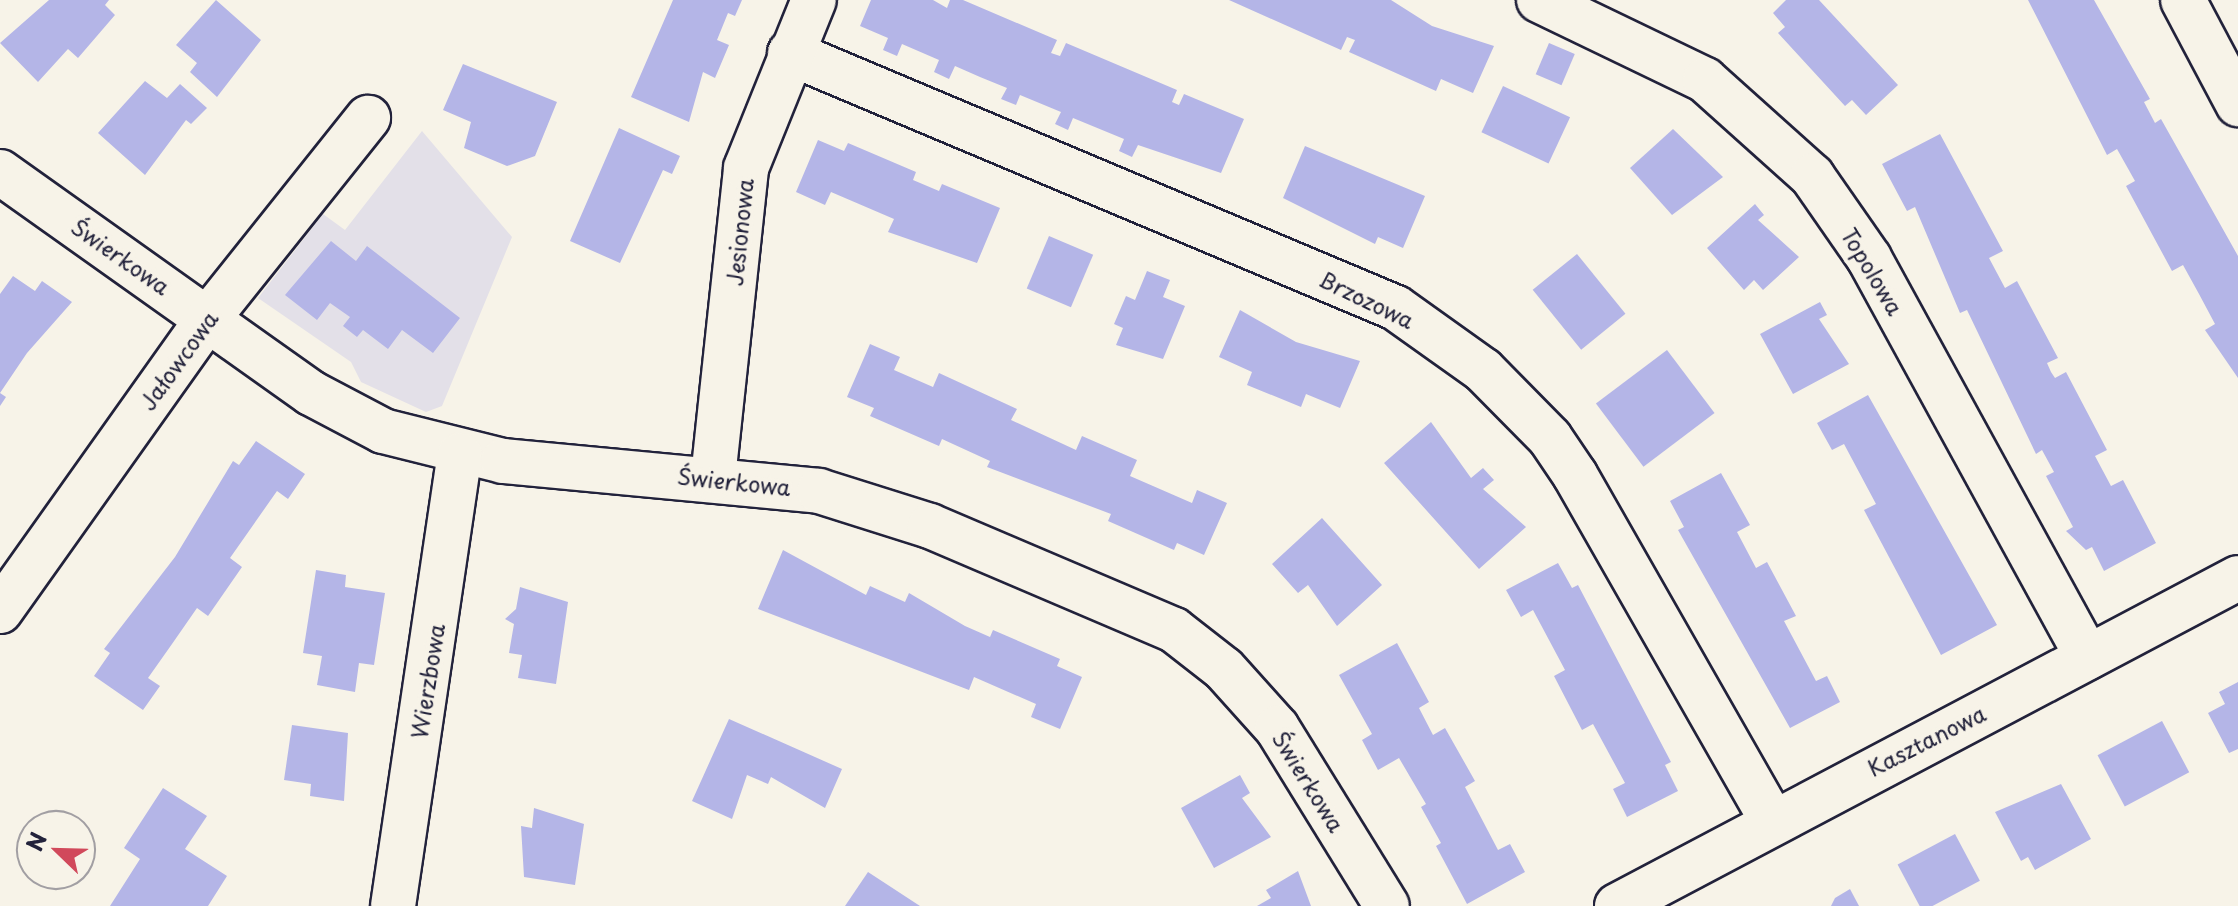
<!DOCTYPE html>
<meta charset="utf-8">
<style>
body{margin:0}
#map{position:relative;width:2238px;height:906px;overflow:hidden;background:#f7f3e8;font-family:"Playpen Sans",sans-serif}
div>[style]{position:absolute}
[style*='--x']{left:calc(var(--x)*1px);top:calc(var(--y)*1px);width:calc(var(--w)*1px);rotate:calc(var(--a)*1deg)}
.built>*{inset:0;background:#e3e0e8}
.building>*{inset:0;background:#b4b5e7;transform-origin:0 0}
.roads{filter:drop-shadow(2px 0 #22223b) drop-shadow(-2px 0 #22223b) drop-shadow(0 2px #22223b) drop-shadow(0 -2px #22223b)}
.minor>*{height:44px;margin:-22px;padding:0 22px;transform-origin:22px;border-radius:22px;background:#f7f3e8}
span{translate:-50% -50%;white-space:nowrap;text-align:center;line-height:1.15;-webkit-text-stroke:8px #f7f3e8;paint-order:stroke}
.street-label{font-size:22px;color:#22223b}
.north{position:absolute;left:16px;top:810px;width:80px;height:80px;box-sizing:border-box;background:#f7f3e8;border:2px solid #a29fa3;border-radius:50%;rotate:293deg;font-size:22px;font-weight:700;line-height:32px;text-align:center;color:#22223b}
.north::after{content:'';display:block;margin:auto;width:28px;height:36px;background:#d1495b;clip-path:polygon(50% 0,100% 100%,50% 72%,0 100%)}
</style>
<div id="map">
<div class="built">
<div style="clip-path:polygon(422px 131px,512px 237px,442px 406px,426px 412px,361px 382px,351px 362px,258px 298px,323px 214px,345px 230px)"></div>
</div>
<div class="building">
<div style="clip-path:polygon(49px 0,109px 0,105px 5px,115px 15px,78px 58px,68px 49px,38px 82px,0 43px)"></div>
<div style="clip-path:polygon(216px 0,261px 40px,217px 97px,190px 72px,197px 63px,176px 45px)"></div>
<div style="clip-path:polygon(673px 0,742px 0,735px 16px,728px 13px,717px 40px,729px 45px,715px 78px,703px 72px,689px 122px,631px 97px)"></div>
<div style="clip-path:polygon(871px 0,933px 0,947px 8px,950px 0,963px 0,1057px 40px,1051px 53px,1060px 56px,1066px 43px,1177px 90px,1172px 102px,1179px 105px,1184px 94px,1244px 119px,1221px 173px,1138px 145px,1132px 157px,1119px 151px,1124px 139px,1073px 118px,1068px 130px,1055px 124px,1061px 112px,1020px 95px,1016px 105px,1001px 99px,1007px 88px,980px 77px,955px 66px,949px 79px,934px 72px,939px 60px,902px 44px,897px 56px,883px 50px,888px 38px,860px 26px)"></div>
<div style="clip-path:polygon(1229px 0,1391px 0,1432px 26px,1494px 46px,1473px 93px,1441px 79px,1436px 91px,1349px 52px,1355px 40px,1347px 37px,1341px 50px)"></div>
<div style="clip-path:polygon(1786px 0,1819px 0,1898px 85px,1866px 115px,1852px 100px,1845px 106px,1778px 33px,1785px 27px,1773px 13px)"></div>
<div style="clip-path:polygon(2028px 0,2094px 0,2150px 99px,2144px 102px,2155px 123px,2161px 119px,2238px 256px,2238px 378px,2205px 330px,2215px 324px,2199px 294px,2183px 265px,2172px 271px,2126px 186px,2135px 181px,2117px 149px,2107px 155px)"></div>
<div style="left:1549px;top:43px;width:28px;height:34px;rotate:23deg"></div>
<div style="clip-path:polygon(463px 64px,557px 102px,535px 156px,507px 166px,464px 148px,471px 122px,443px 110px)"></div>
<div style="clip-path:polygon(145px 81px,167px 98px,180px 84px,207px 108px,191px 124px,186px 120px,145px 175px,98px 133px)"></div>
<div style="left:1503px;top:86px;width:74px;height:51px;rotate:25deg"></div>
<div style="clip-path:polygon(619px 128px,680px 156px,672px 174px,663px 170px,620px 263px,570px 241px)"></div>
<div style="clip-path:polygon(1673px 129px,1723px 177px,1672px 215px,1630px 168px)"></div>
<div style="clip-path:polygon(1940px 134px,2003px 251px,1989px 258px,2005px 288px,2017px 281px,2058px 358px,2047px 363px,2051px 372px,2055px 378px,2066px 372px,2107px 450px,2095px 456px,2111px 486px,2123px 480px,2156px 543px,2104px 571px,2092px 547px,2086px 550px,2066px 531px,2073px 527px,2046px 476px,2054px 472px,2042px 450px,2036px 454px,1967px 310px,1960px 313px,1915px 207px,1907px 211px,1882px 164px)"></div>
<div style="clip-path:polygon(818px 140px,844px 151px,848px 143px,916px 172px,913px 180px,939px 191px,942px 184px,1000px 208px,977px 263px,888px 232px,894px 219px,831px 192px,825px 205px,796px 192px)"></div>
<div style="clip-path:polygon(1305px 146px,1425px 196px,1403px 248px,1378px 237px,1375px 244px,1283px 198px)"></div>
<div style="clip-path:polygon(1755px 204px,1764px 215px,1758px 220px,1799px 257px,1763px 290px,1754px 280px,1744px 290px,1707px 248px)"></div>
<div style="left:1049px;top:236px;width:48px;height:57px;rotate:23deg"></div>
<div style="clip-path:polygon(331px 241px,356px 261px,367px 246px,460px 318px,433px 353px,402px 330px,388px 349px,363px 330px,357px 337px,343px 326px,350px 317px,330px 303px,317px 320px,285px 295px)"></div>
<div style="left:1577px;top:254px;width:77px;height:57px;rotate:51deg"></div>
<div style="clip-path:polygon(1147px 271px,1170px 280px,1163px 297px,1185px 306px,1163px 359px,1116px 345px,1123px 328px,1114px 324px,1126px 296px,1135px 300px)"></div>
<div style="clip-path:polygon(13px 276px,35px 291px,42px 281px,72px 302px,27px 353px,0 393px,6px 397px,0 406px,0 294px)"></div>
<div style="clip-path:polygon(1820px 302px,1827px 315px,1819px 319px,1849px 364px,1793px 394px,1760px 334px)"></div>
<div style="clip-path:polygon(1240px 310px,1296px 342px,1360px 361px,1340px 408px,1306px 394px,1301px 407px,1247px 385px,1252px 372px,1219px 357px)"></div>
<div style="clip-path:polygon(870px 344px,900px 357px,894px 370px,933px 387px,939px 373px,1017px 409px,1011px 420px,1076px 450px,1082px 436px,1137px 460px,1130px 476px,1192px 503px,1197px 490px,1227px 503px,1204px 555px,1177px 543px,1174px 550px,1108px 521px,1111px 514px,987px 467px,990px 461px,942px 439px,939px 446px,870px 416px,874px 408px,847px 397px)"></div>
<div style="left:1667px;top:350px;width:79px;height:89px;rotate:53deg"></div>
<div style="clip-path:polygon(1868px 395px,1997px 625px,1941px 655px,1864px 510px,1876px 504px,1844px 444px,1832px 450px,1817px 423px)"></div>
<div style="clip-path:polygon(1431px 422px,1471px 478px,1483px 468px,1494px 480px,1483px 489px,1526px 527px,1479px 569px,1384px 463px)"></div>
<div style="clip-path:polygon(256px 441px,305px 474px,288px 499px,277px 491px,230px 558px,242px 567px,208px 616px,197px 608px,172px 644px,148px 678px,160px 686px,143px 710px,94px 676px,110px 653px,104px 649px,175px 557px,233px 461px,239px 465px)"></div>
<div style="clip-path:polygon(1721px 473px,1750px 525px,1737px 532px,1756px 568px,1767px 562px,1796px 616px,1784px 621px,1816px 681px,1827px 676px,1840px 702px,1790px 728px,1678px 530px,1684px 527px,1670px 501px)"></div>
<div style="clip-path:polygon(1322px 518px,1382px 585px,1337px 626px,1308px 585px,1298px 593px,1272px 564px)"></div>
<div style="clip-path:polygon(783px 550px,866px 595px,870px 586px,905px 602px,909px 593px,965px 626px,990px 637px,993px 630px,1060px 659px,1057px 666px,1082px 677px,1060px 729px,1031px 717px,1036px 704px,974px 677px,969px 690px,758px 609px)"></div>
<div style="clip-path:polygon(1558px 563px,1572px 588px,1578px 585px,1671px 762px,1665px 765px,1678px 791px,1627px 817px,1613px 789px,1625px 783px,1593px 724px,1582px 730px,1554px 676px,1565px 670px,1533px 610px,1521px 617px,1506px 590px)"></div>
<div style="clip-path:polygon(316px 570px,346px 575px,345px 587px,385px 593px,374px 665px,359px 663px,355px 692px,317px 685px,322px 656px,303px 653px)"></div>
<div style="clip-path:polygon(520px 587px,568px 602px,556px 684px,518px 678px,522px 655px,509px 653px,514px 624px,505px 619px,516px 609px)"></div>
<div style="clip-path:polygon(1397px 643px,1429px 702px,1419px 708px,1433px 735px,1445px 728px,1475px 781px,1465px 787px,1498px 850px,1510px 844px,1525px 872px,1467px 904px,1436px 846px,1441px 843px,1421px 807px,1426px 804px,1399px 758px,1378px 770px,1362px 740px,1372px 734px,1339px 675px)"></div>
<div style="clip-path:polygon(2238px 682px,2238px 749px,2229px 753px,2208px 713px,2225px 704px,2219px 692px)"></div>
<div style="clip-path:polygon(729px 719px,842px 769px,825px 808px,771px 777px,768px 784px,747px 775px,732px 819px,692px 801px)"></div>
<div style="left:2162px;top:721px;width:58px;height:73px;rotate:62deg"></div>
<div style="clip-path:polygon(292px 725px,348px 733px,344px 801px,310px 796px,311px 784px,284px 780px)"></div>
<div style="clip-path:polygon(1240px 775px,1250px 793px,1242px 798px,1271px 837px,1214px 868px,1181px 808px)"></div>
<div style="clip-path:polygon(2061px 784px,2091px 839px,2035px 870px,2028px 857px,2021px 861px,1995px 812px)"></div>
<div style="clip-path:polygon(163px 788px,207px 816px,185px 849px,227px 876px,208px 906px,110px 906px,140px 859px,124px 848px)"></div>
<div style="clip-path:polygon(534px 808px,584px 824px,575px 885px,524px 877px,521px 826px,532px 828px)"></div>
<div style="left:1955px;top:834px;width:53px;height:65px;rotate:62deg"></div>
<div style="clip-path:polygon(1298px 871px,1311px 906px,1257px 906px,1271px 898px,1266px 890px)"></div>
<div style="clip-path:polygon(868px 872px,920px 906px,845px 906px)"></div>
<div style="clip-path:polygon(1850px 889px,1859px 906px,1831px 906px,1835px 898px)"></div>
</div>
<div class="roads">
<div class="minor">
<div style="--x:1539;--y:0;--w:184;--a:25.7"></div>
<div style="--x:1705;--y:80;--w:144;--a:41.9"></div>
<div style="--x:1812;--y:176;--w:100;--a:55.2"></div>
<div style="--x:1869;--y:258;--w:455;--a:61.3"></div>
<div style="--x:2183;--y:0;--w:118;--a:62.1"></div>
<div style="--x:790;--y:53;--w:657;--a:22.82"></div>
<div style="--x:1396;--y:308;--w:107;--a:35.5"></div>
<div style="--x:1483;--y:370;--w:95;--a:45.4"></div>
<div style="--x:1550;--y:438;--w:45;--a:56"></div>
<div style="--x:1575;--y:475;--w:397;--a:60.3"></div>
<div style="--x:0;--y:172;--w:382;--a:35.4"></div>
<div style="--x:311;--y:393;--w:81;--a:27.8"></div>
<div style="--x:383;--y:431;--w:124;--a:14"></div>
<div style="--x:503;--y:461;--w:317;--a:5.4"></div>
<div style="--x:819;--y:491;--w:116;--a:17.5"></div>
<div style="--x:930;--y:526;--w:265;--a:23.1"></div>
<div style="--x:1174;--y:630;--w:63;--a:38"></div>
<div style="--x:1224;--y:669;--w:79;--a:48.1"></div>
<div style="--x:1277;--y:728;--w:209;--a:58.3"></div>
<div style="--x:713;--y:478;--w:312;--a:-83.9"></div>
<div style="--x:746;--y:168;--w:181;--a:-68"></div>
<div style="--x:0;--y:611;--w:361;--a:-54.6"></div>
<div style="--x:209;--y:317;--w:255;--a:-51.4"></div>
<div style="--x:393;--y:906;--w:456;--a:-81.6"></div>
<div style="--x:1617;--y:906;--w:702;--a:-27.84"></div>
</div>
</div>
<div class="street-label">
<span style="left:739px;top:232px;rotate:-84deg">Jesionowa</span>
<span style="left:121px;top:256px;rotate:35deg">Świerkowa</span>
<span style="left:1873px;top:271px;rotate:59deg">Topolowa</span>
<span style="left:1367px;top:299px;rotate:26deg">Brzozowa</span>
<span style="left:178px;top:360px;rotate:-54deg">Jałowcowa</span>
<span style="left:734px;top:481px;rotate:6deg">Świerkowa</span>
<span style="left:427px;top:681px;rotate:-81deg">Wierzbowa</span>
<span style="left:1926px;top:740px;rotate:-27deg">Kasztanowa</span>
<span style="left:1309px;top:781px;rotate:58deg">Świerkowa</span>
</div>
<div class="north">N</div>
</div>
